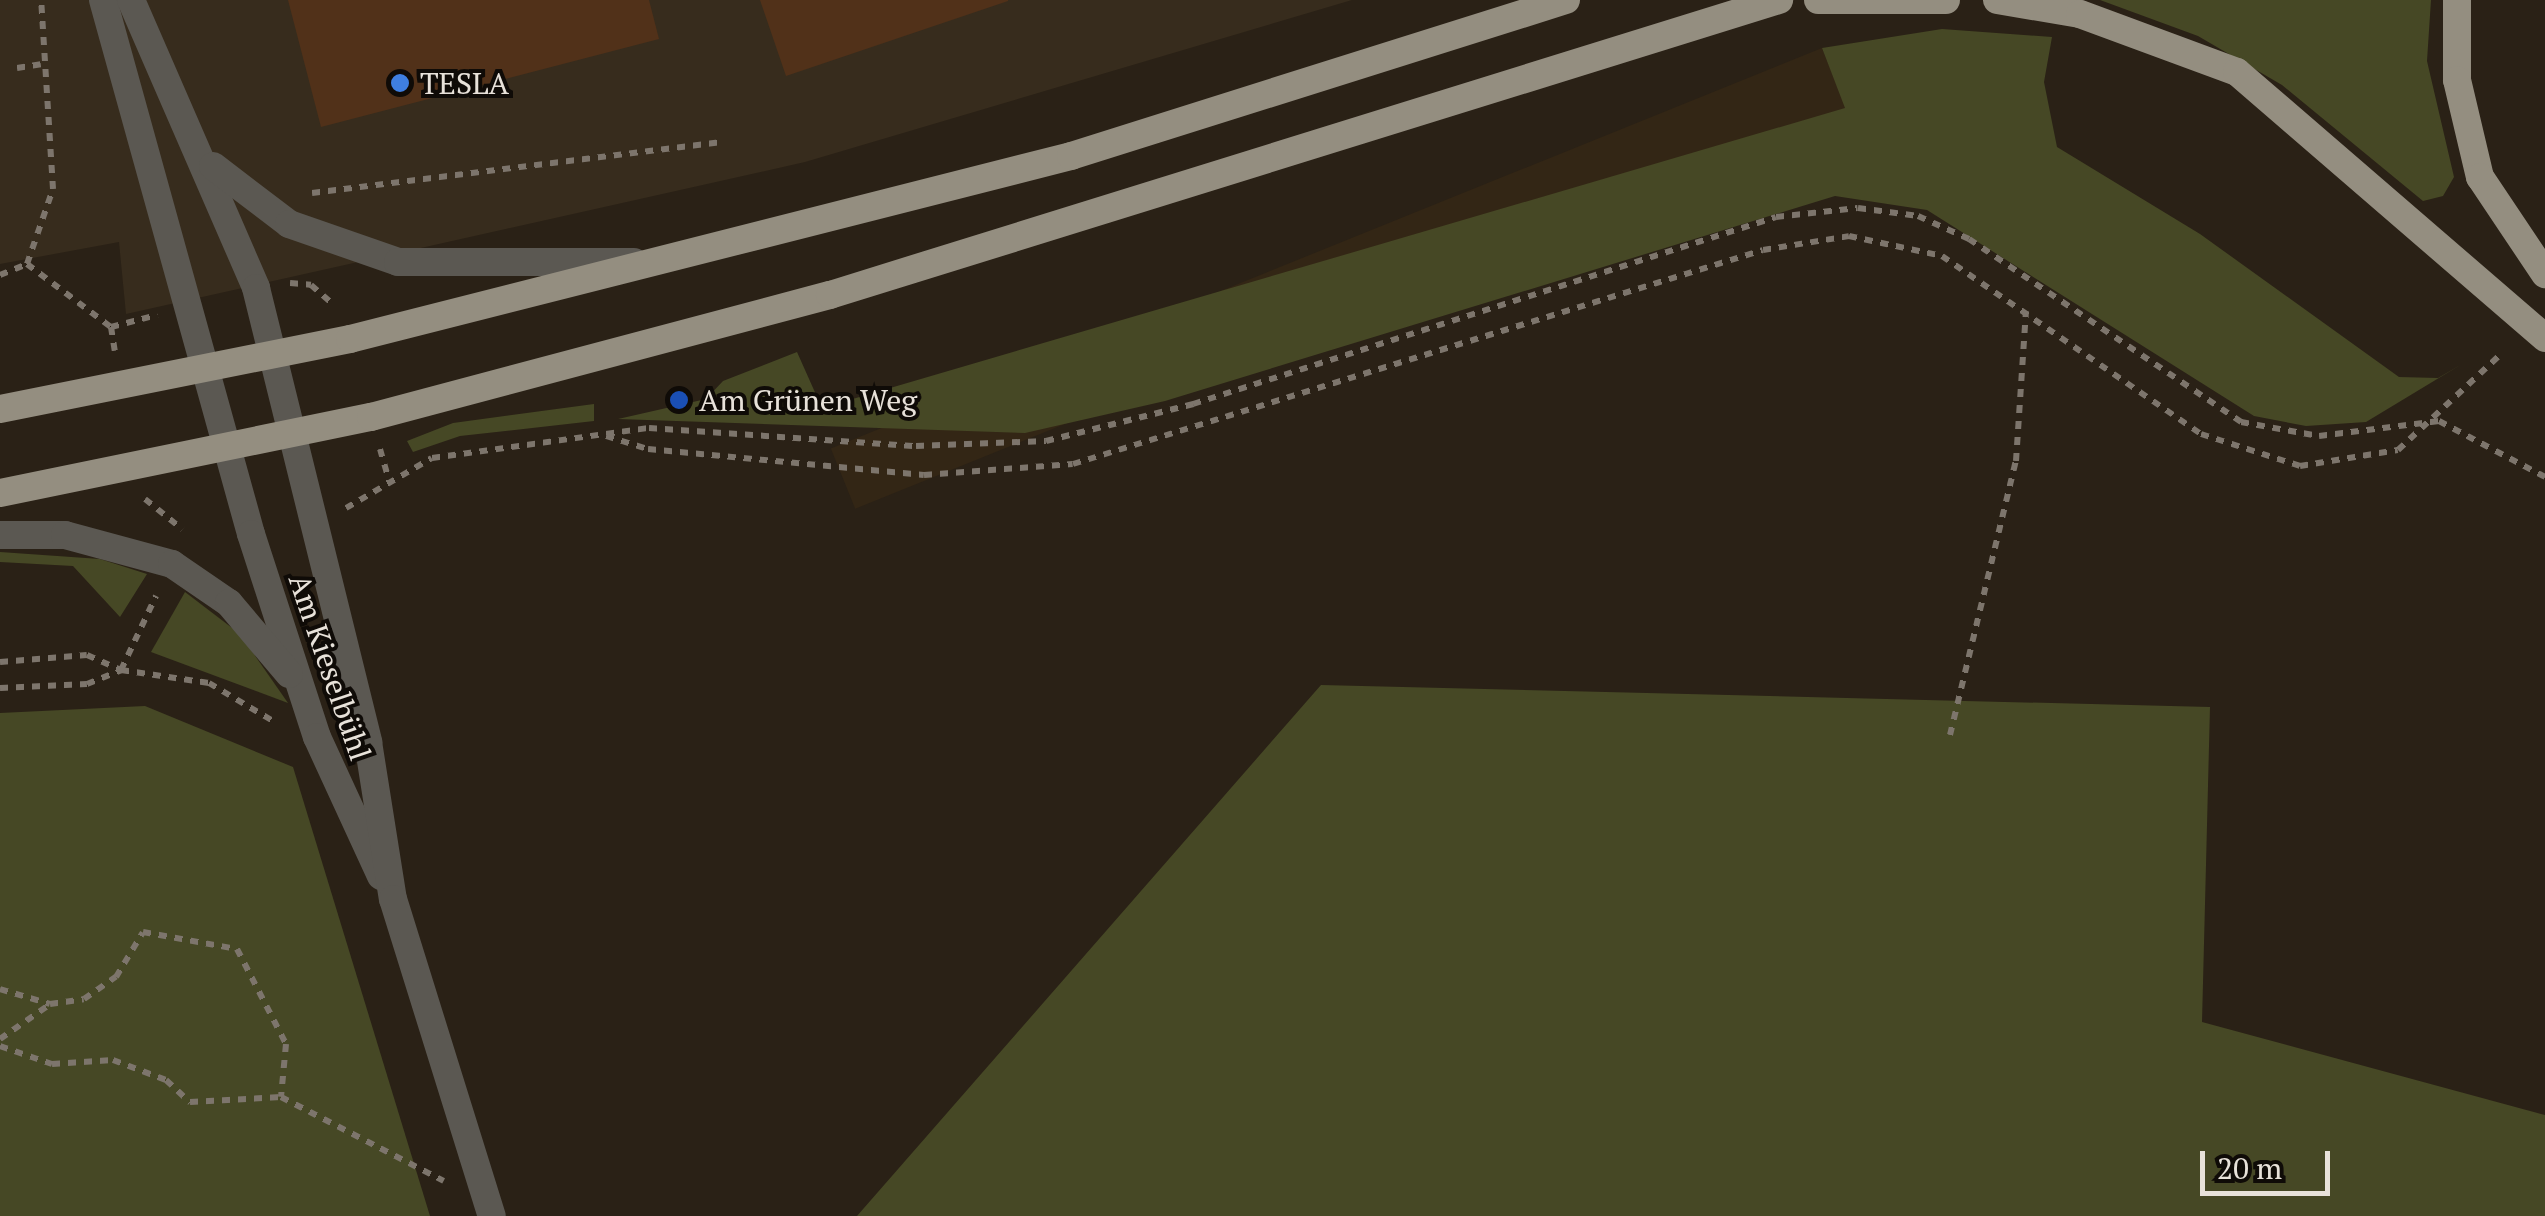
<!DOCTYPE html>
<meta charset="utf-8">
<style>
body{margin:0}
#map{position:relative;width:2545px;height:1216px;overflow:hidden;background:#2a2116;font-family:"PT Serif",serif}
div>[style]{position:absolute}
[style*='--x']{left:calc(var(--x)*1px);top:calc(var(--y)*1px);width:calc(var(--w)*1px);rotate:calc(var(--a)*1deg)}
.commercial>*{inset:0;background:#372c1d}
.built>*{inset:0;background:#332615;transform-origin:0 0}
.green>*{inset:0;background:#464825}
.building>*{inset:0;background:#513119}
.path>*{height:6px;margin-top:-3px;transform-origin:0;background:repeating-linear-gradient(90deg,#7d756c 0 8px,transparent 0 16px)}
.minor>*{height:28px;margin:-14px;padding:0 14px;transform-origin:14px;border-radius:14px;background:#5b5852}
.primary>*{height:28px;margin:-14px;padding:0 14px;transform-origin:14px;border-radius:14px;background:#948e80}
.dots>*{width:28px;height:28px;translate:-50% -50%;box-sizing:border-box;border:5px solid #0f0b07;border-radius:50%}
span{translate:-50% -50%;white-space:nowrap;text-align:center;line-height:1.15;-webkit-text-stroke:8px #0f0b07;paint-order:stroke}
.poi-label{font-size:30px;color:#e8e2da}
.left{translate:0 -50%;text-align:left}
.street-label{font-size:30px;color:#e8e2da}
.scale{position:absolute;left:2200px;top:1151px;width:130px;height:45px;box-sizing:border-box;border:5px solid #e8e2da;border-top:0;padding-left:12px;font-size:30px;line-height:35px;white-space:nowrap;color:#e8e2da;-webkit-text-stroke:8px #0f0b07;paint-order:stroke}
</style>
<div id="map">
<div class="commercial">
<div style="clip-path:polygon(0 0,1352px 0,805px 162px,126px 314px,119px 242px,0 264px)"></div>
</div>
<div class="built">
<div style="left:1822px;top:48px;width:65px;height:1069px;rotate:68deg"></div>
</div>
<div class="green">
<div style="clip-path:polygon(2100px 0,2431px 0,2427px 61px,2454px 177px,2443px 196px,2423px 201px,2282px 85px,2198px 36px)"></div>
<div style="clip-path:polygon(1942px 29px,2052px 37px,2044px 82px,2057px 147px,2200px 234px,2399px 377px,2438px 378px,2462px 364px,2366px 422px,2306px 426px,2254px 416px,1927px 210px,1835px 196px,1165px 401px,1025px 433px,618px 419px,706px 399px,723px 381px,797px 352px,822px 408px,1845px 108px,1822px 48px)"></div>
<div style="clip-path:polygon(594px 404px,594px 421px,460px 436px,413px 452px,407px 441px,453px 423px)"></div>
<div style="clip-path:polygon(0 552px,100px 559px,147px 574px,120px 617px,73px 566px,0 562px)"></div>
<div style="clip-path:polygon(185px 592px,240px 634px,288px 703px,151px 652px)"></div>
<div style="clip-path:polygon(1321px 685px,2210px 707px,2202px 1022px,2545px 1115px,2545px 1216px,857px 1216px)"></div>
<div style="clip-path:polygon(145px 706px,293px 767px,430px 1216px,0 1216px,0 713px)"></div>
</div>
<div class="building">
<div style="clip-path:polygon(288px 0,649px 0,659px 39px,321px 127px)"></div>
<div style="clip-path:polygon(760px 0,1008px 0,1008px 1px,786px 76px)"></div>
</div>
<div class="path">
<div style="--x:17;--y:68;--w:24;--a:-9"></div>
<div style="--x:312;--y:193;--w:413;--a:-7.1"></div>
<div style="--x:27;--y:264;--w:105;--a:36.9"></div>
<div style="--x:111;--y:327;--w:24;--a:81"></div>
<div style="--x:0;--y:275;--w:29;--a:-22"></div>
<div style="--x:27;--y:264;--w:79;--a:-70.9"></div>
<div style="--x:53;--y:189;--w:189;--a:-93.6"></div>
<div style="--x:290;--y:283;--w:21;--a:5"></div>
<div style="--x:311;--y:285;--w:30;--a:41"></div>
<div style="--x:111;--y:327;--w:48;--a:-14.6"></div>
<div style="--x:606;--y:436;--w:44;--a:17.2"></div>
<div style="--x:648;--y:449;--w:277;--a:5.4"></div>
<div style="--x:924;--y:475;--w:149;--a:-4.2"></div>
<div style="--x:1073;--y:464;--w:722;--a:-17.23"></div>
<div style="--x:1763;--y:250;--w:87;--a:-9.2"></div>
<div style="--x:1849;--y:236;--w:95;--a:12.1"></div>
<div style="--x:1942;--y:256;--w:314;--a:34.5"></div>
<div style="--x:2201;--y:434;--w:104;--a:17.9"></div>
<div style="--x:2300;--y:466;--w:99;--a:-9.3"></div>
<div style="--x:2398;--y:450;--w:139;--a:-43"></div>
<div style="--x:380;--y:449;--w:33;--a:74"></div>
<div style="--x:145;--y:499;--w:48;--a:39"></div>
<div style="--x:346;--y:508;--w:99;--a:-30.2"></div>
<div style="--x:432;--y:458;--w:219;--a:-7.9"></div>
<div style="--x:649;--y:428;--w:268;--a:3.9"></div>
<div style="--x:916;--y:446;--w:130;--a:-2.2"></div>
<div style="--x:1046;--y:441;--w:152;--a:-14.1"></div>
<div style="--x:1193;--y:404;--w:612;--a:-17.78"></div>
<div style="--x:1776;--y:217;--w:82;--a:-6.3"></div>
<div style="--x:1858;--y:208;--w:61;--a:7.6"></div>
<div style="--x:1918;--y:216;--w:56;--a:24.3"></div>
<div style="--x:1969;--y:239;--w:328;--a:33.9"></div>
<div style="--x:2241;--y:422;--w:79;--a:10.2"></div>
<div style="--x:2319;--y:436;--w:121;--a:-7.1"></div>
<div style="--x:2439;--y:421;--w:120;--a:27.8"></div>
<div style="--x:0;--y:662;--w:87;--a:-4.6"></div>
<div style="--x:87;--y:655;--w:37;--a:24"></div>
<div style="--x:121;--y:670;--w:89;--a:8.4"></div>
<div style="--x:209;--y:683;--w:74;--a:30.7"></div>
<div style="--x:0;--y:688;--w:87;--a:-2.6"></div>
<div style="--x:87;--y:684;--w:37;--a:-22"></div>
<div style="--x:121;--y:670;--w:82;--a:-64.7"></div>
<div style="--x:1950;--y:735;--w:282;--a:-76.5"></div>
<div style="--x:2016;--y:461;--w:150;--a:-86.2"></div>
<div style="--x:0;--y:989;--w:52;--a:16.7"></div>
<div style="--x:50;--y:1004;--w:34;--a:-8"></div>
<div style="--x:84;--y:999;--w:39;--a:-35"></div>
<div style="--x:116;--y:977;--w:52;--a:-59"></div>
<div style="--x:143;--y:932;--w:96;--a:10.3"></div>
<div style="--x:237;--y:949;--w:107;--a:62.7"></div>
<div style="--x:286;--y:1044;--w:53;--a:95.4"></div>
<div style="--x:0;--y:1039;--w:60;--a:-34.8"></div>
<div style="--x:0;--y:1046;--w:55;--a:19.1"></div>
<div style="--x:52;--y:1064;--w:61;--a:-3.8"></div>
<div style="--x:113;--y:1060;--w:57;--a:20.7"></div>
<div style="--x:166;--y:1080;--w:33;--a:43"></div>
<div style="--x:190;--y:1102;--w:91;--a:-3.1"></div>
<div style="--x:281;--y:1097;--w:183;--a:27.3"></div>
</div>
<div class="minor">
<div style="--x:103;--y:0;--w:554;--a:74.51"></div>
<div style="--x:251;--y:534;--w:213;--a:72"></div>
<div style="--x:317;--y:737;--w:153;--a:65.3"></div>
<div style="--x:131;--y:0;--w:314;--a:66.5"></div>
<div style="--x:256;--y:288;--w:468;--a:76.1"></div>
<div style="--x:368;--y:742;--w:159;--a:81"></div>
<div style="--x:393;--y:899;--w:332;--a:72.7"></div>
<div style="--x:213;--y:166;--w:96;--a:37.3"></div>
<div style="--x:289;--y:224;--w:115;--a:19.2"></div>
<div style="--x:398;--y:262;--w:236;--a:0"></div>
<div style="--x:0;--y:535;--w:65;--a:0"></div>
<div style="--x:65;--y:535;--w:111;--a:15.2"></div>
<div style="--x:172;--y:564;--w:69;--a:34.4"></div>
<div style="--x:229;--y:603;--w:93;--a:49.8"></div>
</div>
<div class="primary">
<div style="--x:1818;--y:0;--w:128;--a:0"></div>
<div style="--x:1997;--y:0;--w:84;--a:9.6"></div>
<div style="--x:2080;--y:14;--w:167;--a:20.3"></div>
<div style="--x:2237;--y:72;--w:407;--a:40.8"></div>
<div style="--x:2457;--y:0;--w:80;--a:90"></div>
<div style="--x:2457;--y:80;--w:100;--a:76.7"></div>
<div style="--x:2480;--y:177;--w:117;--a:56.2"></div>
<div style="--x:0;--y:409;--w:357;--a:-11.3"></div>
<div style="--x:350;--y:339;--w:744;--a:-14.24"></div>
<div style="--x:1071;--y:156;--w:519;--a:-17.49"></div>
<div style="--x:0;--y:493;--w:379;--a:-11.6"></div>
<div style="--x:371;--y:417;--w:475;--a:-14.9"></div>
<div style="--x:830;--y:295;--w:994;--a:-17.27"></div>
</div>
<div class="dots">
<div style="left:400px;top:83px;background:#3f7fe0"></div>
<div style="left:679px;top:400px;background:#1a4fb4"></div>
</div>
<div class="poi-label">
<span class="left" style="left:420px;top:83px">TESLA</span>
<span class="left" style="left:699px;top:400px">Am Grünen Weg</span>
</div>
<div class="street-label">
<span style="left:330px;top:667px;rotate:71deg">Am Kieselbühl</span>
</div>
<div class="scale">20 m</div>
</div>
